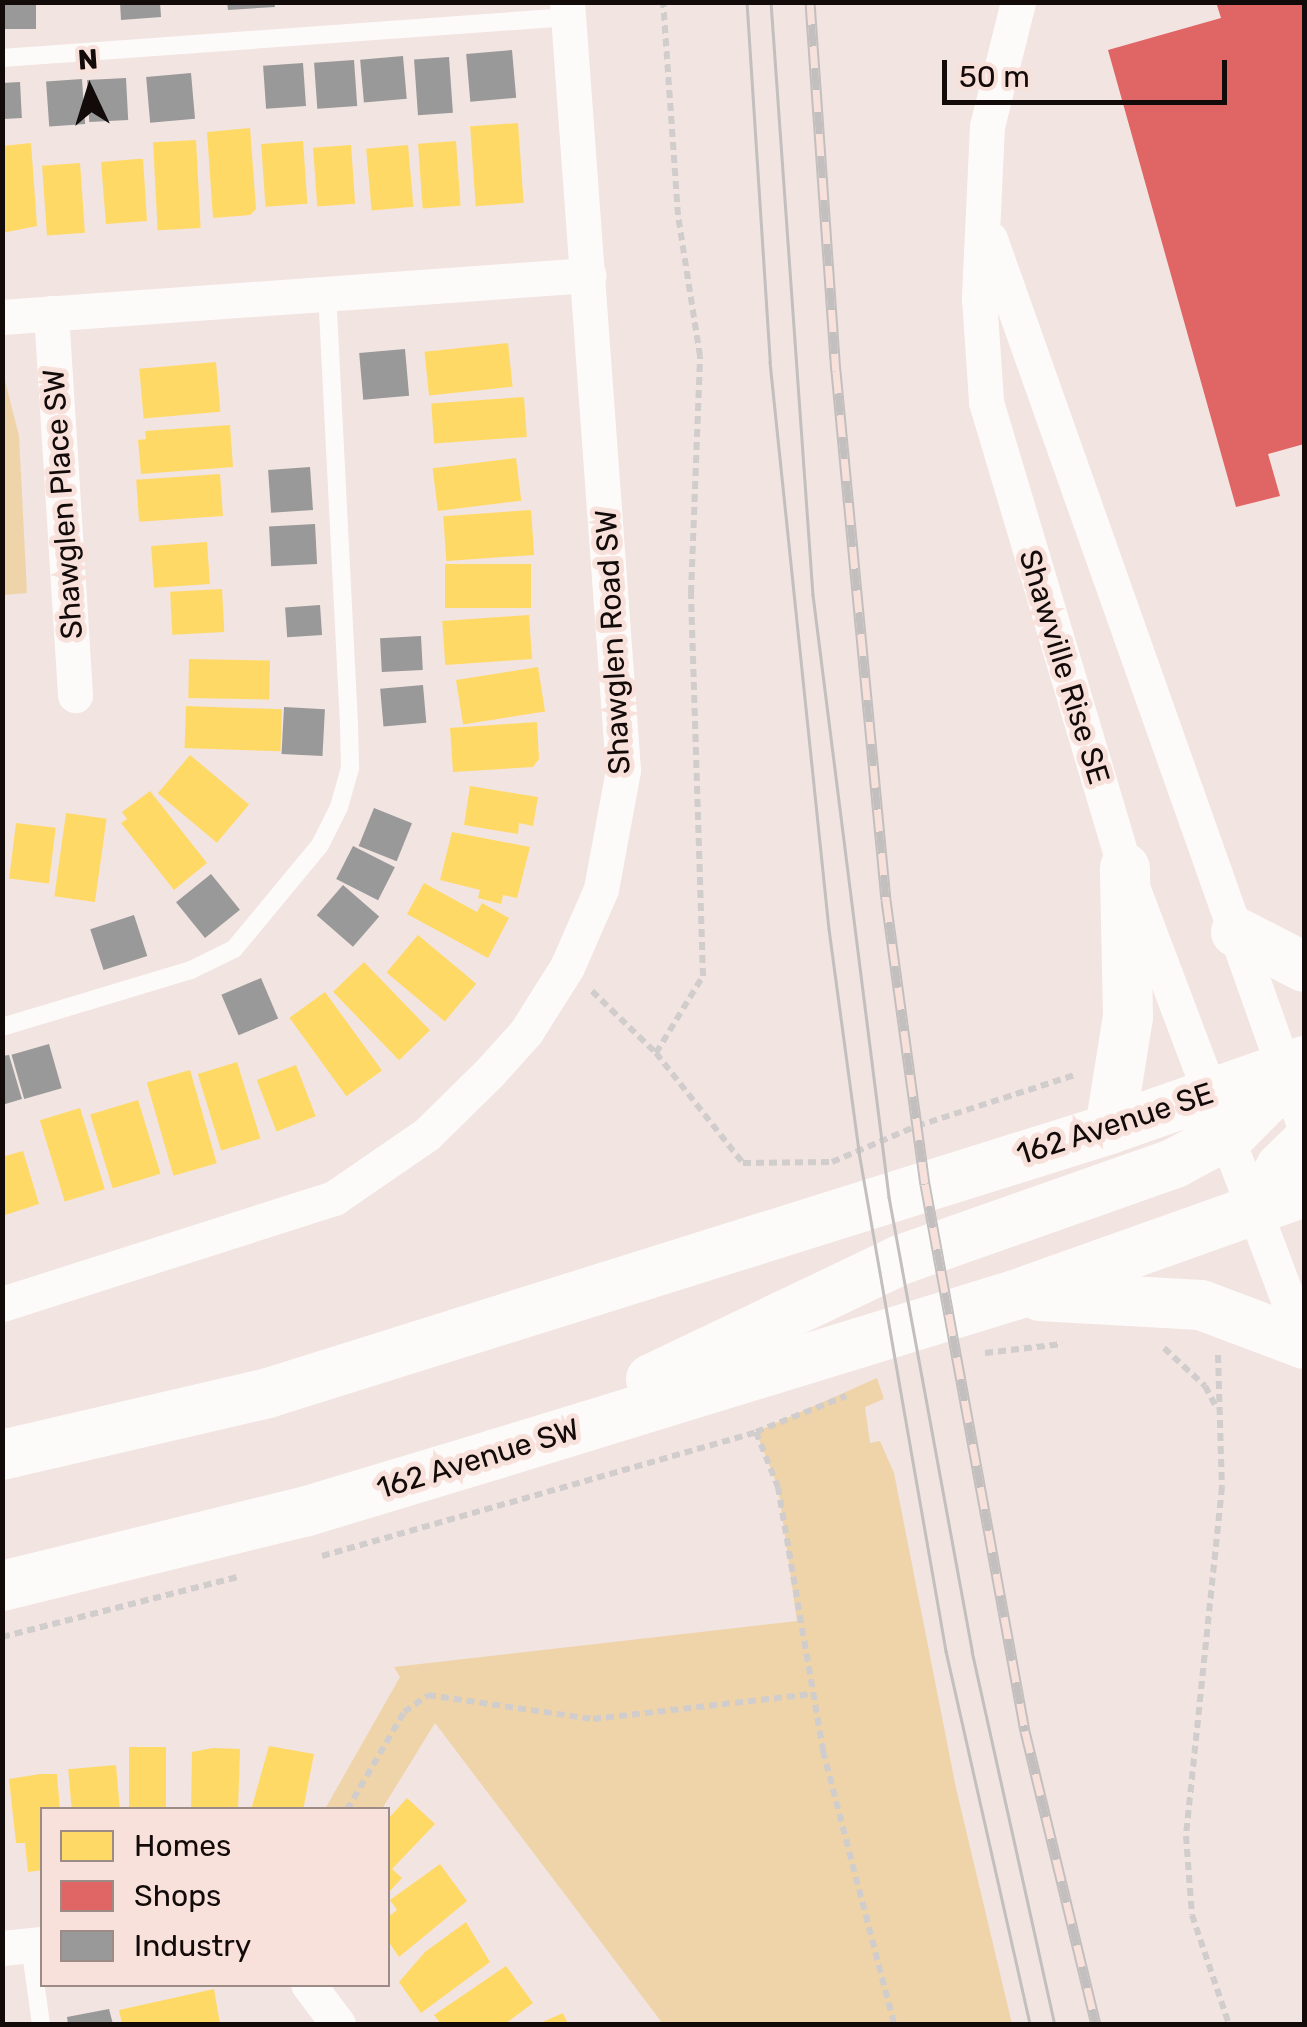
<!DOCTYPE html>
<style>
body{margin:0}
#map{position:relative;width:1307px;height:2027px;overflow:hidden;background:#f2e4e1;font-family:Rubik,sans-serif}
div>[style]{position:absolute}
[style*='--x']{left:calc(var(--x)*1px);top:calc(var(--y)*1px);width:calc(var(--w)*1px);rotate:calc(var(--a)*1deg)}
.green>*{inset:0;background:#eed4a8}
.homes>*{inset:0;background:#ffd966;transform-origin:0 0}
.shops>*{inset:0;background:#e06666}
.industry>*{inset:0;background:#999;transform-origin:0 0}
.path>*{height:6px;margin-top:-3px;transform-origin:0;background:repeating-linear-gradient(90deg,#d1cdcc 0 8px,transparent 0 13px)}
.lane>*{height:18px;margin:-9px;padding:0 9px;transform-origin:9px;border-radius:9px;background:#fdfbfa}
.street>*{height:35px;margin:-17.5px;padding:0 17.5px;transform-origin:17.5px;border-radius:17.5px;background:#fdfbfa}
.secondary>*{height:50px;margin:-25px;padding:0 25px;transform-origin:25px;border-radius:25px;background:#fdfbfa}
.tram>*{height:2.5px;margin:-1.25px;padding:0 1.25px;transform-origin:1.25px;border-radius:1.25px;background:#c2bfbe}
.rail>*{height:11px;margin-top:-5.5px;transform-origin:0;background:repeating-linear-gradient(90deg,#f8e0db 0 22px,#c2bfbe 0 44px);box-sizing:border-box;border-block:2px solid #c2bfbe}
span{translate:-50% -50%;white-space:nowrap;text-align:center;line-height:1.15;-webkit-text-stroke:10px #f8e0db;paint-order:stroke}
.street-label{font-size:30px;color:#120b09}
.frame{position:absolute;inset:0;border:5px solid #120b09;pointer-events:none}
.legend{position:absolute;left:40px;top:1807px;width:350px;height:180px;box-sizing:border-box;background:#f8e0db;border:2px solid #9c8b87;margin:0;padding:12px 18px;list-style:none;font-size:30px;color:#120b09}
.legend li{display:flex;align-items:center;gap:20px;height:50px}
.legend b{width:50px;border:2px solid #9c8b87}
.north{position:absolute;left:40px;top:40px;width:100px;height:100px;-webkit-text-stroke:8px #f8e0db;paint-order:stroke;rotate:356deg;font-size:28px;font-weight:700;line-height:40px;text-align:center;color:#120b09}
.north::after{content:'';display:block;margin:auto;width:35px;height:45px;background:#120b09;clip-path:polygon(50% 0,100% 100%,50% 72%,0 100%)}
.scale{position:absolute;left:942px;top:60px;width:285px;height:45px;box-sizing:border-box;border:5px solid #120b09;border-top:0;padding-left:12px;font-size:30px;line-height:35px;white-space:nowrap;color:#120b09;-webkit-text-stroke:8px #f8e0db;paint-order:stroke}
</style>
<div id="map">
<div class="green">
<div style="clip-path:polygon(3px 373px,19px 436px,27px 593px,3px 595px)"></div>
<div style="clip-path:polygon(877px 1378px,884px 1399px,865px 1407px,870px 1443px,880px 1441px,894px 1473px,956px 1788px,1012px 2024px,663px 2024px,435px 1723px,382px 1809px,325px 1809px,400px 1677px,394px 1667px,797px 1621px,778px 1487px,756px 1432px)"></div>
</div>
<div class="homes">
<div style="left:518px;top:123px;width:80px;height:48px;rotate:86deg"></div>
<div style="clip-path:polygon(250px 128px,256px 209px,250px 215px,213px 218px,207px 132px)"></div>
<div style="left:196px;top:140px;width:88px;height:43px;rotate:87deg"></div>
<div style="left:303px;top:141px;width:63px;height:42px;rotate:86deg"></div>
<div style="left:456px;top:141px;width:65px;height:38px;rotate:86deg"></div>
<div style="clip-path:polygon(31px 143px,37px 226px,2px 233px,2px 146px)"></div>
<div style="left:351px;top:145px;width:59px;height:38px;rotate:86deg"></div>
<div style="left:408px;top:145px;width:62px;height:42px;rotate:85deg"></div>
<div style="clip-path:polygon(137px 159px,143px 159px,147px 221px,106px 224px,101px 162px)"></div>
<div style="left:80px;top:163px;width:70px;height:38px;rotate:86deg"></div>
<div style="left:508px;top:343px;width:44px;height:84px;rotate:84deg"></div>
<div style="left:216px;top:362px;width:50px;height:77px;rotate:85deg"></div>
<div style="left:524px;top:397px;width:40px;height:93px;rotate:86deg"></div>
<div style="clip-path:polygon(230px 425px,233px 467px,141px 474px,138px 440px,146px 439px,145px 431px)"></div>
<div style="left:516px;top:458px;width:43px;height:84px;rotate:83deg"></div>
<div style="left:220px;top:474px;width:42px;height:84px;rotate:86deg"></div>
<div style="left:531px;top:510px;width:45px;height:88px;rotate:86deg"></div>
<div style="left:207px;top:542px;width:42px;height:56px;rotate:86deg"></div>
<div style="left:531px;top:564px;width:44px;height:86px;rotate:90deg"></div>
<div style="left:222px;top:589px;width:43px;height:52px;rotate:87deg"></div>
<div style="left:529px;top:615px;width:44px;height:87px;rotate:86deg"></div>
<div style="left:189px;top:659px;width:81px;height:39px;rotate:1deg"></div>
<div style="left:538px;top:667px;width:45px;height:83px;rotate:81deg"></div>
<div style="left:186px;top:706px;width:96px;height:42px;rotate:2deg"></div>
<div style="clip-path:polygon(537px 722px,539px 759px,533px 767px,453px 772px,450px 728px)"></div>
<div style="left:190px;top:755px;width:77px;height:50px;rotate:40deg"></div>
<div style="clip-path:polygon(470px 786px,538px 797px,533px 826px,519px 823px,518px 834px,464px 825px)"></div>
<div style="clip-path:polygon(150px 791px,207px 863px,174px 890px,121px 823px,127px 819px,122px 812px)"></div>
<div style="left:66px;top:813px;width:41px;height:84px;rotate:8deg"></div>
<div style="left:16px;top:823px;width:40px;height:56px;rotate:7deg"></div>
<div style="clip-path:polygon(452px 832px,530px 847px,517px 898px,503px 895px,501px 904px,478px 898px,480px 890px,440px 880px)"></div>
<div style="clip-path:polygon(424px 883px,477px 912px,482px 903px,509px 918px,488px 958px,407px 914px)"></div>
<div style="left:418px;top:935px;width:76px;height:49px;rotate:40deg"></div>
<div style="left:364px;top:962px;width:95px;height:43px;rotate:46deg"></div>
<div style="left:325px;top:992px;width:97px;height:44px;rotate:54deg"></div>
<div style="left:237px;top:1062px;width:80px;height:41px;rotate:73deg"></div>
<div style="left:296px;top:1065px;width:55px;height:42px;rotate:69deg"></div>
<div style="left:190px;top:1070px;width:97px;height:45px;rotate:74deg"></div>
<div style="left:138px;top:1100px;width:77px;height:50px;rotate:73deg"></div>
<div style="left:80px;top:1108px;width:85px;height:42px;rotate:73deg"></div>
<div style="clip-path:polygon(23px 1151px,39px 1204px,2px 1216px,2px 1157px)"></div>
<div style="clip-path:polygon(269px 1746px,314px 1754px,303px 1810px,251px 1810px)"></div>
<div style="left:129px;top:1747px;width:37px;height:63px"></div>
<div style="clip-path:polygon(213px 1748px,240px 1749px,238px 1810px,191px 1810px,192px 1752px)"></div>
<div style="left:116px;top:1765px;width:45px;height:48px;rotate:85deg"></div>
<div style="clip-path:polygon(40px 1774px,57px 1774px,60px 1810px,42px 1810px,42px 1870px,28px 1872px,25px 1843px,16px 1843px,9px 1779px)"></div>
<div style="clip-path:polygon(407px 1798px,435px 1824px,392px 1869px,402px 1878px,388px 1893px,388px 1819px)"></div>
<div style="clip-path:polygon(440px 1864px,467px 1901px,399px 1957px,388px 1941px,388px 1917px,397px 1910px,390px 1900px)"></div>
<div style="clip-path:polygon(466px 1922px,490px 1962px,421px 2013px,399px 1982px,425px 1952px)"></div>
<div style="clip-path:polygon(506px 1966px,533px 2003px,505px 2024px,441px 2024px,434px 2015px)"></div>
<div style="clip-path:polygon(214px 1989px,220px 2024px,122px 2024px,119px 2010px)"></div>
<div style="clip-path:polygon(563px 2013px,568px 2024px,538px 2024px)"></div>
</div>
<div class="shops">
<div style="clip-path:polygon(1216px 2px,1304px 2px,1304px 444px,1268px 454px,1280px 496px,1236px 507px,1108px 50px,1221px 18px)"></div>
</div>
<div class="industry">
<div style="left:2px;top:2px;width:34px;height:27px"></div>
<div style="clip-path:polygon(120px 2px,160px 2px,161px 17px,121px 20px)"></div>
<div style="clip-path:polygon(227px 2px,274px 2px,275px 7px,228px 10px)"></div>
<div style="left:512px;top:50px;width:48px;height:46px;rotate:85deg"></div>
<div style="left:403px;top:56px;width:43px;height:43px;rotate:85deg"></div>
<div style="left:449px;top:57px;width:56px;height:35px;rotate:86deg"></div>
<div style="left:354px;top:60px;width:46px;height:40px;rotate:86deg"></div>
<div style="left:303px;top:63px;width:43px;height:40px;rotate:86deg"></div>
<div style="left:191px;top:73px;width:46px;height:45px;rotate:85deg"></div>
<div style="left:126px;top:78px;width:42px;height:39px;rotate:87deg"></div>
<div style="left:82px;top:79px;width:45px;height:36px;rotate:86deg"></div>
<div style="left:20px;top:82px;width:36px;height:18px;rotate:87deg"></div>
<div style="left:405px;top:349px;width:47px;height:46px;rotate:85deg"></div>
<div style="left:310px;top:467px;width:43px;height:42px;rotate:86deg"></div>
<div style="left:315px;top:524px;width:40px;height:46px;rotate:87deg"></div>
<div style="left:320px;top:605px;width:30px;height:35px;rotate:86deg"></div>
<div style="left:421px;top:636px;width:34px;height:41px;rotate:87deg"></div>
<div style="left:423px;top:685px;width:38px;height:43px;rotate:85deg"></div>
<div style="left:284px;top:707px;width:41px;height:47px;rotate:3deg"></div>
<div style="left:374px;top:808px;width:41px;height:41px;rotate:22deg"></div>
<div style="left:353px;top:846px;width:47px;height:37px;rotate:27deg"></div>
<div style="left:211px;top:874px;width:46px;height:45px;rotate:51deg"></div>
<div style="left:343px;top:885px;width:48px;height:40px;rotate:41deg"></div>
<div style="left:134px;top:915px;width:43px;height:46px;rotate:72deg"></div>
<div style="left:261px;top:978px;width:44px;height:43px;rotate:67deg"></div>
<div style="left:49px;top:1044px;width:46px;height:39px;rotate:74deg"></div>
<div style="clip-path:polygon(9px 1055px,22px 1099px,2px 1105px,2px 1056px)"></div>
<div style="clip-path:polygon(109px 2009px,113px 2024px,68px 2024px,67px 2017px)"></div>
</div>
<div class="path">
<div style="--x:592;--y:991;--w:89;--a:44.1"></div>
<div style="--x:656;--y:1053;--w:140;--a:51.7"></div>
<div style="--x:743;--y:1163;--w:89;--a:-0.6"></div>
<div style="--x:832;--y:1162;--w:92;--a:-23"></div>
<div style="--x:917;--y:1126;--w:166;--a:-17.9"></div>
<div style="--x:656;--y:1053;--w:90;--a:-58.6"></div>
<div style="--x:703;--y:976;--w:383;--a:-91.8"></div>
<div style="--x:691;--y:593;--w:237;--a:-87.8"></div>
<div style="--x:700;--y:356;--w:143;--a:-98.9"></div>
<div style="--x:678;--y:215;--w:214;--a:-94"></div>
<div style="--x:1164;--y:1348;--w:56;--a:42.8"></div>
<div style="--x:1205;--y:1386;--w:26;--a:62"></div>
<div style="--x:985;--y:1353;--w:78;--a:-6.7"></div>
<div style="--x:1218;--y:1355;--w:132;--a:88.3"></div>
<div style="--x:1222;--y:1487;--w:351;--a:95.9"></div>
<div style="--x:1186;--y:1836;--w:79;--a:85.7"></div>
<div style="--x:1192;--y:1915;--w:115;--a:71.3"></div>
<div style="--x:756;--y:1432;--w:59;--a:68.2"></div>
<div style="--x:778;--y:1487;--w:268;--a:80.3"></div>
<div style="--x:823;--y:1751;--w:282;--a:75.4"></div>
<div style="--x:322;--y:1556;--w:451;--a:-15.9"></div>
<div style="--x:756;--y:1432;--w:97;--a:-21.8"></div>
<div style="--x:2;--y:1637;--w:244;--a:-14.3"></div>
<div style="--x:347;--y:1810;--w:113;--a:-59.8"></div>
<div style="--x:404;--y:1712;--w:29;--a:-35"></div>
<div style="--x:428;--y:1695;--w:167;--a:8.3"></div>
<div style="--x:593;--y:1719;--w:219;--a:-6.5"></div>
</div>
<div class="lane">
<div style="--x:2;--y:58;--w:567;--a:-4.14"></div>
<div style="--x:2;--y:1027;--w:197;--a:-16.8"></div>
<div style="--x:191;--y:970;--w:48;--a:-26"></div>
<div style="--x:234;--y:949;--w:135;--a:-50.4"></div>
<div style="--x:320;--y:845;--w:42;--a:-63.4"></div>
<div style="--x:339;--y:807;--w:41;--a:-74.2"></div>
<div style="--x:350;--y:768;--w:43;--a:-91.3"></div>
<div style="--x:349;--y:725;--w:432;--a:-92.9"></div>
<div style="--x:30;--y:1945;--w:80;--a:82.1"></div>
</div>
<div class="street">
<div style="--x:1018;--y:2;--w:128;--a:104"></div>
<div style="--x:987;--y:126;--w:172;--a:92.7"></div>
<div style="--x:979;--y:298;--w:104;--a:86.1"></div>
<div style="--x:986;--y:402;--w:486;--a:73.4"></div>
<div style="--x:1125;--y:868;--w:507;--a:69.31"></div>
<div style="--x:990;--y:239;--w:940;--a:70.49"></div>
<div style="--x:51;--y:313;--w:383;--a:86.4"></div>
<div style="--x:2;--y:317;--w:588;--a:-4.1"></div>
<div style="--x:2;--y:1304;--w:349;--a:-17.7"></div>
<div style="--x:334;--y:1198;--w:113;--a:-34.5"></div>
<div style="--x:427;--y:1134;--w:88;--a:-44.5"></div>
<div style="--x:490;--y:1072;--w:54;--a:-48"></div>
<div style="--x:526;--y:1032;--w:77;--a:-57.8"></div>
<div style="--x:567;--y:967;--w:85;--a:-66.4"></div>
<div style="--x:601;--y:889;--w:121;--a:-79.5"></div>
<div style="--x:623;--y:770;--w:770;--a:-94.17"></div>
<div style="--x:2;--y:1948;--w:40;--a:-5.7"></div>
<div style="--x:308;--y:1984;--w:50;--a:53.1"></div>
</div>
<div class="secondary">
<div style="--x:1236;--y:932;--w:76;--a:27.2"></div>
<div style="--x:1110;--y:1129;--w:113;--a:-80.9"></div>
<div style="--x:1128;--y:1017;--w:149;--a:-91.2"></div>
<div style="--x:1257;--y:1210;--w:49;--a:-60.8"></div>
<div style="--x:1281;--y:1167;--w:32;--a:-44"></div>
<div style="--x:1040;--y:1296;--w:161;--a:3.2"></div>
<div style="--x:1201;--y:1305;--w:110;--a:20.7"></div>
<div style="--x:651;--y:1379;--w:276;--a:-25.5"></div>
<div style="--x:900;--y:1260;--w:292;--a:-19.4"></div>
<div style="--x:1175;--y:1163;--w:69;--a:-28.4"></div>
<div style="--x:1236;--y:1130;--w:44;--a:-45"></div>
<div style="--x:1267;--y:1099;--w:35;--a:-61"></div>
<div style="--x:2;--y:1455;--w:273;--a:-13.1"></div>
<div style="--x:268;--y:1393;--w:882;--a:-17.41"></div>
<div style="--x:1110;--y:1129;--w:206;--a:-19.3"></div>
<div style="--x:2;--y:1586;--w:311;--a:-13.8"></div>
<div style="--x:304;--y:1512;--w:197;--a:-16.8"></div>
<div style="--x:493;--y:1455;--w:546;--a:-17.04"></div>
<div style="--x:1015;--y:1295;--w:307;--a:-19.6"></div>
</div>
<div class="tram">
<div style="--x:747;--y:2;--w:361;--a:86.3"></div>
<div style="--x:770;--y:362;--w:570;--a:84.06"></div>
<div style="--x:829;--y:929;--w:225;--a:82.3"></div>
<div style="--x:859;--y:1152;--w:507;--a:80.11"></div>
<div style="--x:946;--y:1651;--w:382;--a:77.3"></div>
<div style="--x:771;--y:2;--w:594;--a:85.95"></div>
<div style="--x:813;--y:595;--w:607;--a:82.8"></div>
<div style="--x:889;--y:1197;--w:462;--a:79.6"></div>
<div style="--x:972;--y:1651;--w:382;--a:77.5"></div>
</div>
<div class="rail">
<div style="--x:810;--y:2;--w:370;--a:86"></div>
<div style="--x:836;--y:371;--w:531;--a:84.6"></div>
<div style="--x:886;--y:900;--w:287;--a:82.2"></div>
<div style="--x:925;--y:1184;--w:556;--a:79.64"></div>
<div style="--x:1025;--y:1731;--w:301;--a:76.4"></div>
</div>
<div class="street-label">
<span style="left:63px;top:504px;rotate:-94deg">Shawglen Place SW</span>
<span style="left:613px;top:642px;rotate:-93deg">Shawglen Road SW</span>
<span style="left:1064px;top:667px;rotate:73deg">Shawville Rise SE</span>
<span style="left:1115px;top:1124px;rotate:-18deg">162 Avenue SE</span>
<span style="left:478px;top:1459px;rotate:-17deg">162 Avenue SW</span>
</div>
<div class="frame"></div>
<ul class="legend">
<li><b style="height:28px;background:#ffd966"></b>Homes</li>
<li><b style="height:28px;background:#e06666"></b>Shops</li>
<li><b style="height:28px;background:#999"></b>Industry</li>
</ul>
<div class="north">N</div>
<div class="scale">50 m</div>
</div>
